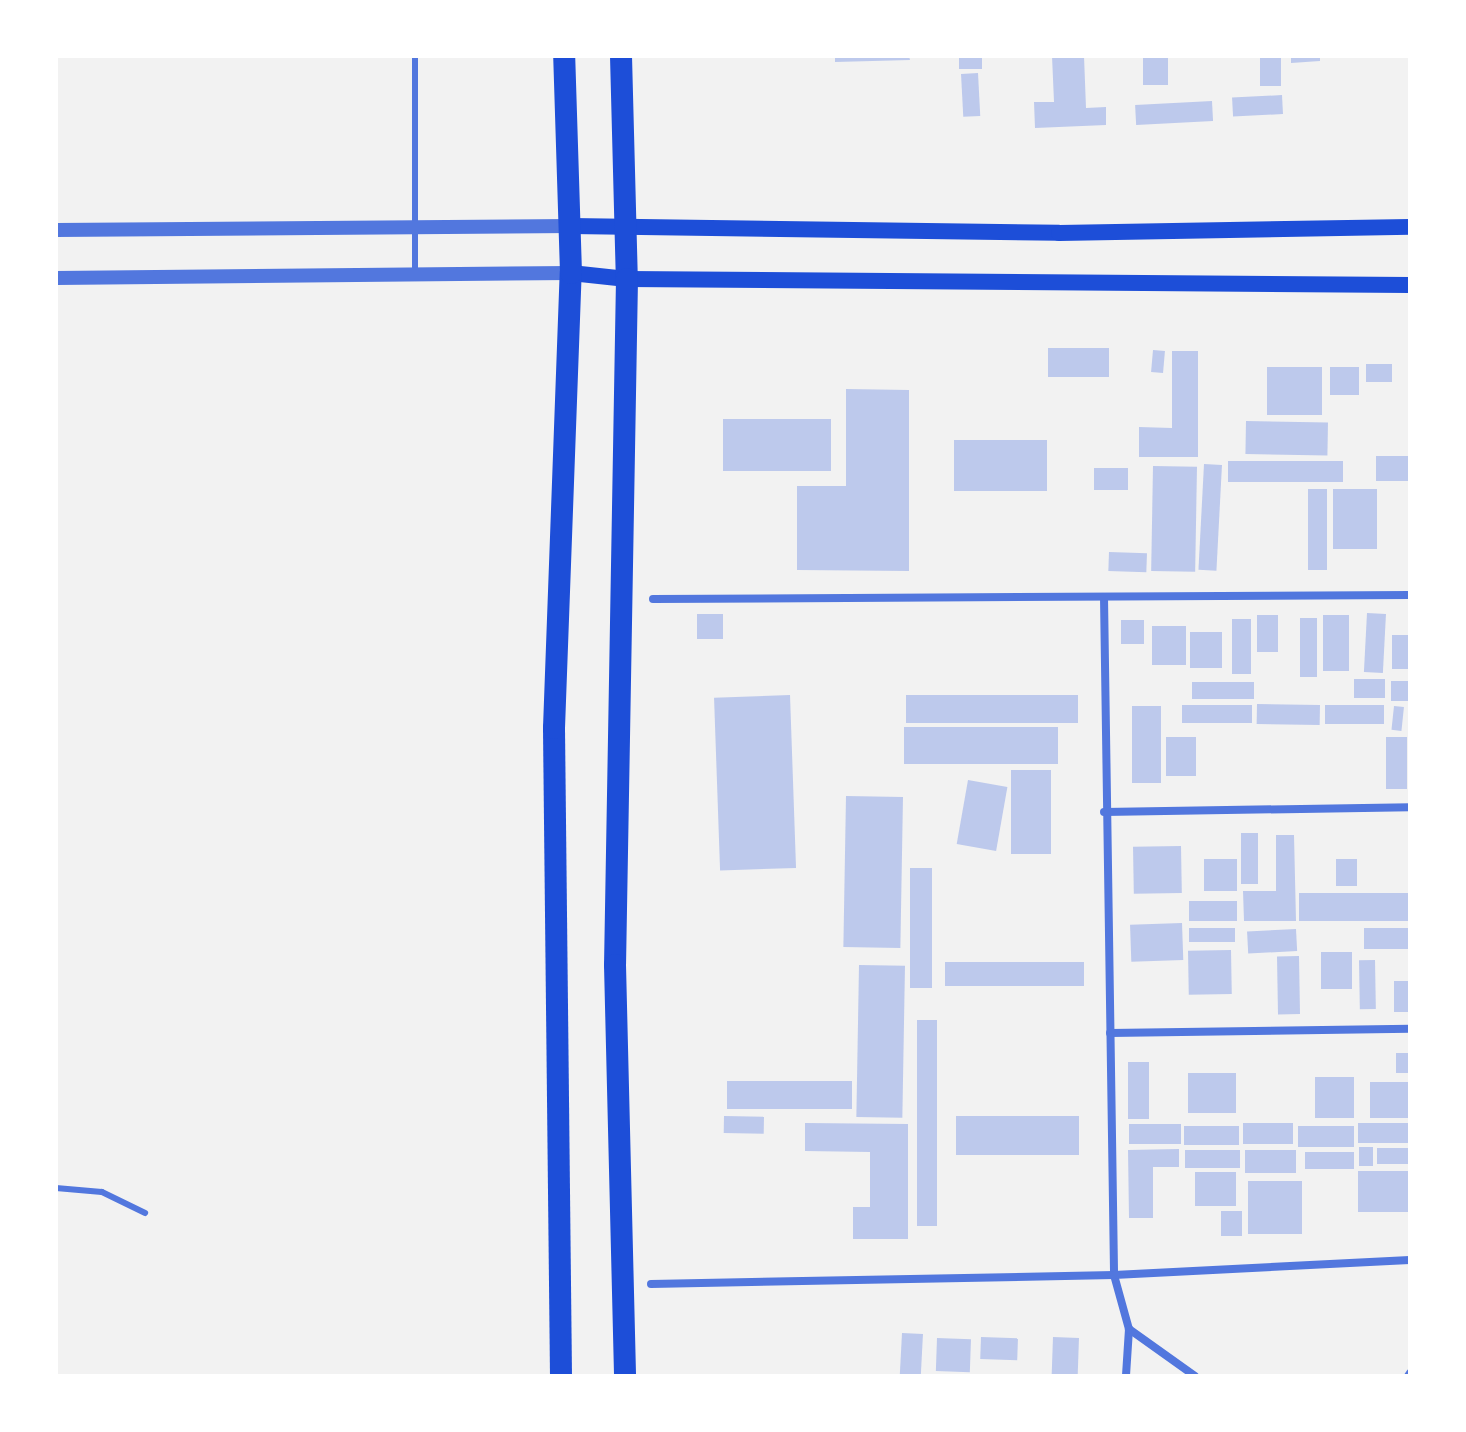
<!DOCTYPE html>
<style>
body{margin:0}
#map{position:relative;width:1466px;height:1432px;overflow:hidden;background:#f2f2f2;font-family:"Source Serif 4",serif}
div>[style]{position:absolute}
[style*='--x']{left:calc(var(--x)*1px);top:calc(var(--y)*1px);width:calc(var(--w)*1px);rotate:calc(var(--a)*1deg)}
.building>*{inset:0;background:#bdc9ec;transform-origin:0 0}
.service>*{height:6px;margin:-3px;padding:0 3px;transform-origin:3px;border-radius:3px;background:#5277de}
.minor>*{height:8px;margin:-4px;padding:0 4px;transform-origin:4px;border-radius:4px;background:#5277de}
.tertiary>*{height:14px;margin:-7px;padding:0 7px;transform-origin:7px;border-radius:7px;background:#5277de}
.secondary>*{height:16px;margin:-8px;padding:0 8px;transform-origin:8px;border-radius:8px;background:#1d4ed8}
.trunk>*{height:22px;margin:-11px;padding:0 11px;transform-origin:11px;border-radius:11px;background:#1d4ed8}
span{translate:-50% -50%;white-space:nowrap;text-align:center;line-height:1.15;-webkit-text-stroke:8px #fff;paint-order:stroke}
.frame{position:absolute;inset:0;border:58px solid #fff;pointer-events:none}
</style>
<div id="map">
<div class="building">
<div style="clip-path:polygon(835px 56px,909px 56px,910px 60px,835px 62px)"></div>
<div style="left:959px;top:56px;width:23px;height:13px"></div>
<div style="clip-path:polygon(1052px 56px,1084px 56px,1086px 108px,1106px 107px,1106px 125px,1035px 128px,1034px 102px,1054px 102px)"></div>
<div style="left:1143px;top:56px;width:25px;height:29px"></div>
<div style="left:1260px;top:56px;width:21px;height:30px"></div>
<div style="clip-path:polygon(1291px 56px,1320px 56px,1320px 61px,1291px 63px)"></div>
<div style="left:978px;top:73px;width:43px;height:17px;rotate:87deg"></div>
<div style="left:1282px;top:95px;width:19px;height:50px;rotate:87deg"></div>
<div style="left:1212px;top:101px;width:20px;height:77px;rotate:87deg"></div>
<div style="left:1048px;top:348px;width:61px;height:29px"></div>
<div style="left:1153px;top:350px;width:12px;height:22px;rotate:5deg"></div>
<div style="clip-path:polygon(1172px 351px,1198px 351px,1198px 457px,1139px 457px,1139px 427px,1172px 428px)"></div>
<div style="left:1366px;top:364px;width:26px;height:18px"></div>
<div style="left:1267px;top:367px;width:55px;height:48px"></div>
<div style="left:1330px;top:367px;width:29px;height:28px"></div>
<div style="clip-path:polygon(846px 389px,909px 390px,909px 571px,797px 570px,797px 486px,846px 486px)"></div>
<div style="left:723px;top:419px;width:108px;height:52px"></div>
<div style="left:1246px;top:421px;width:82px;height:33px;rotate:1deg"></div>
<div style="left:954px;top:440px;width:93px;height:51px"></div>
<div style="left:1376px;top:456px;width:34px;height:25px"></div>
<div style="left:1228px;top:461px;width:115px;height:21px"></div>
<div style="left:1204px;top:464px;width:18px;height:106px;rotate:3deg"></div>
<div style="left:1153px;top:466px;width:44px;height:105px;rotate:1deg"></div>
<div style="left:1094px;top:468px;width:34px;height:22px"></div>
<div style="left:1308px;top:489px;width:19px;height:81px"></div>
<div style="left:1377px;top:489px;width:60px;height:44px;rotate:90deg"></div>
<div style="left:1109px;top:552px;width:38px;height:19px;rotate:2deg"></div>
<div style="left:1367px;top:613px;width:19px;height:59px;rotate:3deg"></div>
<div style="left:697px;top:614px;width:26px;height:25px"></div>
<div style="left:1257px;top:615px;width:21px;height:37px"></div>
<div style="left:1323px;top:615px;width:26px;height:56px"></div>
<div style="left:1300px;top:618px;width:17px;height:59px"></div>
<div style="left:1232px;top:619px;width:19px;height:55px"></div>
<div style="left:1144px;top:620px;width:24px;height:23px;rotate:90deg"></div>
<div style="left:1152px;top:626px;width:34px;height:39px"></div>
<div style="left:1190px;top:632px;width:32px;height:36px"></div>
<div style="left:1392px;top:635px;width:18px;height:34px"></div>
<div style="left:1354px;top:679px;width:31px;height:19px"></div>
<div style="left:1391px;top:681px;width:19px;height:20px"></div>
<div style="left:1192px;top:682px;width:62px;height:17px"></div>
<div style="left:790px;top:695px;width:173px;height:76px;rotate:88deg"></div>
<div style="left:906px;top:695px;width:172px;height:28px"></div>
<div style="left:1257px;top:704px;width:63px;height:20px;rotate:1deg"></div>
<div style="left:1182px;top:705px;width:70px;height:18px"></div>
<div style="left:1325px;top:705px;width:59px;height:19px"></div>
<div style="left:1132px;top:706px;width:29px;height:77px"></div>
<div style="left:1394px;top:706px;width:10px;height:24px;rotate:6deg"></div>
<div style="left:904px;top:727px;width:154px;height:37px"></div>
<div style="left:1166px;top:737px;width:30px;height:39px"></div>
<div style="left:1386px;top:737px;width:21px;height:52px"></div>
<div style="left:1011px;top:770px;width:40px;height:84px"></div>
<div style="left:968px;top:780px;width:40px;height:65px;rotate:10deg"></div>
<div style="left:846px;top:796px;width:57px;height:151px;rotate:1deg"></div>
<div style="left:1241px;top:833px;width:17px;height:51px"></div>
<div style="clip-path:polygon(1276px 835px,1294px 835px,1296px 921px,1244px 921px,1243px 891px,1276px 891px)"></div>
<div style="left:1181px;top:846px;width:47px;height:48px;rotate:89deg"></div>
<div style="left:1237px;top:859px;width:32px;height:33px;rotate:90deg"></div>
<div style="left:1336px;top:859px;width:21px;height:27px"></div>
<div style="left:910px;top:868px;width:22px;height:120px"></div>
<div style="left:1410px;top:893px;width:28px;height:111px;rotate:90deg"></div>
<div style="left:1189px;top:901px;width:48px;height:20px"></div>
<div style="left:1182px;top:923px;width:37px;height:52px;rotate:88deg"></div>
<div style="left:1235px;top:928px;width:14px;height:46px;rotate:90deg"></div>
<div style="left:1410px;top:928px;width:21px;height:46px;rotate:90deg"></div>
<div style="left:1296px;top:929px;width:22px;height:49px;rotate:87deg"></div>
<div style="left:1231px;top:950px;width:44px;height:43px;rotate:89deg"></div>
<div style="left:1321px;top:952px;width:31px;height:37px"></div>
<div style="left:1299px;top:956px;width:58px;height:22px;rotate:89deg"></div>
<div style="left:1375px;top:960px;width:49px;height:16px;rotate:89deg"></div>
<div style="left:945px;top:962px;width:139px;height:24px"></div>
<div style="left:859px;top:965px;width:46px;height:152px;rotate:1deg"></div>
<div style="left:1410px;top:981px;width:31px;height:16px;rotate:90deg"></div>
<div style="left:937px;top:1020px;width:206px;height:20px;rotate:90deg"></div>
<div style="left:1396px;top:1053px;width:14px;height:20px"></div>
<div style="left:1128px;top:1062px;width:21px;height:57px"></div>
<div style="left:1188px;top:1073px;width:48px;height:40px"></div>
<div style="left:1315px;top:1077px;width:39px;height:41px"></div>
<div style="left:727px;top:1081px;width:125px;height:28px"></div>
<div style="left:1370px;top:1082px;width:40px;height:36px"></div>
<div style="left:724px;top:1116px;width:40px;height:17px;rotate:1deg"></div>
<div style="left:956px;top:1116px;width:123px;height:39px"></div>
<div style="clip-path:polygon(805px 1123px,908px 1124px,908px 1239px,853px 1239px,853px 1207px,870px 1207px,870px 1152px,805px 1151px)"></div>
<div style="left:1243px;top:1123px;width:50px;height:21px"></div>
<div style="left:1410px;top:1123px;width:20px;height:52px;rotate:90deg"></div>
<div style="left:1129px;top:1124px;width:52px;height:20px"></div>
<div style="left:1184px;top:1126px;width:55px;height:19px"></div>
<div style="left:1298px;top:1126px;width:56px;height:21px"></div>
<div style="left:1359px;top:1147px;width:14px;height:19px"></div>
<div style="left:1410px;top:1148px;width:16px;height:33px;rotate:90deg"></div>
<div style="clip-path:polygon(1179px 1149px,1179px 1167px,1153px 1167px,1153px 1218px,1129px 1218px,1128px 1150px)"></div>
<div style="left:1185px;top:1150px;width:55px;height:18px"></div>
<div style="left:1245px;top:1150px;width:51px;height:23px"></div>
<div style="left:1305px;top:1152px;width:49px;height:17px"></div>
<div style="left:1410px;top:1171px;width:41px;height:52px;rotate:90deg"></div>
<div style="left:1195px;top:1172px;width:41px;height:34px"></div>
<div style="left:1248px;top:1181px;width:54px;height:53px"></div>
<div style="left:1221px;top:1211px;width:21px;height:25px"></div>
<div style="left:902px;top:1333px;width:21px;height:43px;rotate:3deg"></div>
<div style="left:981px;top:1337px;width:37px;height:22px;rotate:2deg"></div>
<div style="left:1053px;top:1337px;width:26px;height:39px;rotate:2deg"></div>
<div style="left:937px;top:1338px;width:34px;height:33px;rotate:2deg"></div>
</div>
<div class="service">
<div style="--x:415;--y:56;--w:219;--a:90"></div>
<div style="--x:56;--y:1188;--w:46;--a:5"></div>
<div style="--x:102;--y:1192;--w:48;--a:26"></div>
</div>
<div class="minor">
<div style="--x:1104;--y:597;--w:678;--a:89.15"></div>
<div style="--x:1114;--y:1275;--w:56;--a:74.5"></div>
<div style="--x:1129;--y:1329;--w:47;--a:93.7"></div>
<div style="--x:653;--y:599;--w:757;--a:-0.3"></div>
<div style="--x:1104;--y:812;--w:306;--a:-0.9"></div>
<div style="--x:1110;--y:1033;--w:300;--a:-0.8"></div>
<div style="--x:651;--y:1284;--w:463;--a:-1.1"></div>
<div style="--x:1114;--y:1275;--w:296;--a:-2.9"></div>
<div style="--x:1129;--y:1329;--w:81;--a:35.5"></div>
<div style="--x:1408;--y:1376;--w:4;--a:-56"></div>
</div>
<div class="tertiary">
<div style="--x:56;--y:230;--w:515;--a:-0.45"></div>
<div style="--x:56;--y:278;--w:515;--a:-0.56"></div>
</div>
<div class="secondary">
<div style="--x:571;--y:226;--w:488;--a:0.8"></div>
<div style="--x:1059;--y:233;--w:351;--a:-1"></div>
<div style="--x:571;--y:273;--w:56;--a:6.1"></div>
<div style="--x:627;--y:279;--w:783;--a:0.44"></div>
</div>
<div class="trunk">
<div style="--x:621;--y:56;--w:223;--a:88.5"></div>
<div style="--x:627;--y:279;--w:686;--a:91"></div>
<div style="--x:615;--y:965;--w:411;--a:88.6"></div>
<div style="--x:561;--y:1376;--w:648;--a:-90.62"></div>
<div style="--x:554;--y:728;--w:455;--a:-87.9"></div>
<div style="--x:571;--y:273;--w:217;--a:-91.8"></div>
</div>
<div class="frame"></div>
</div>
